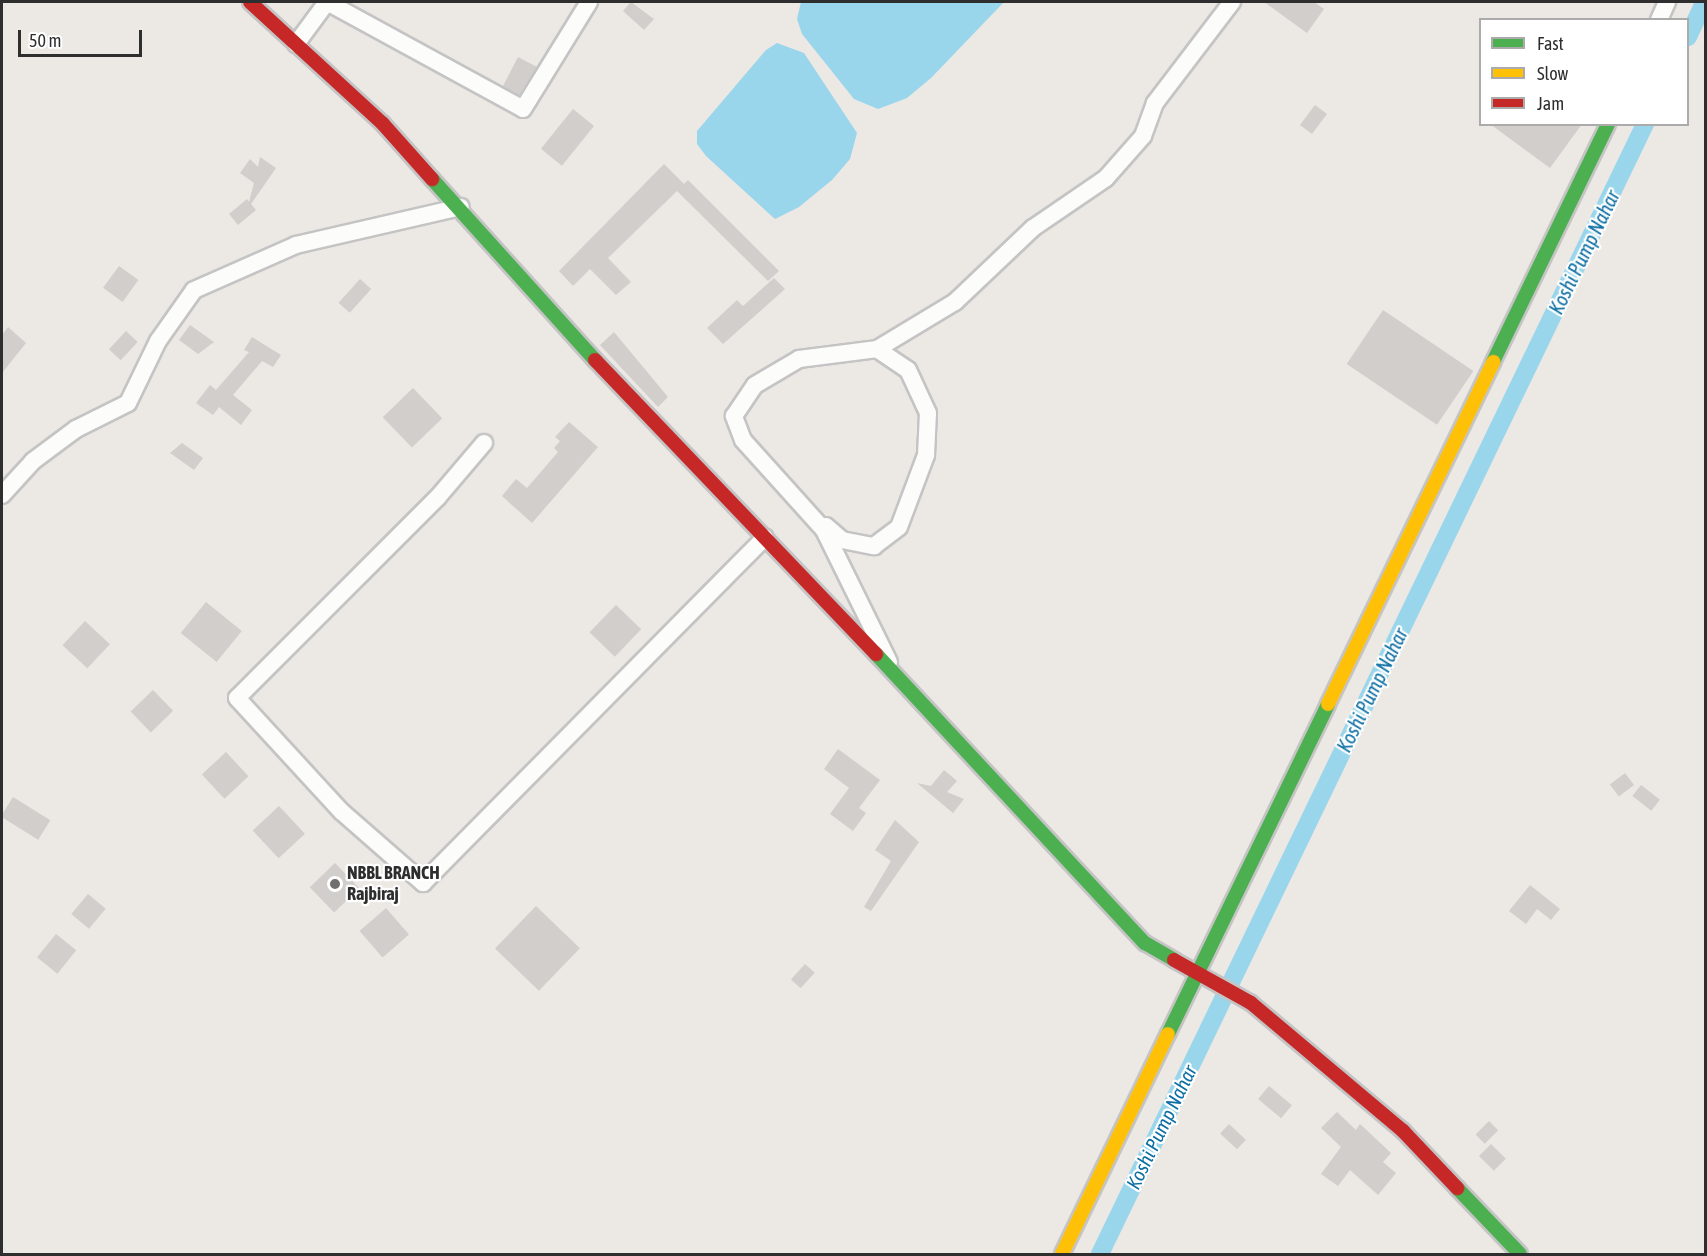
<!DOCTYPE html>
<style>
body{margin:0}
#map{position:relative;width:1707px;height:1256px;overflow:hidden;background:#ece8e4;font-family:"Asap Condensed",sans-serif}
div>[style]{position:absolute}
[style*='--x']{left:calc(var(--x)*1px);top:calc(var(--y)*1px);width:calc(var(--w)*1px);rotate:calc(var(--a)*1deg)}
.water>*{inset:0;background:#99d6ec}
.canal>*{height:18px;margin:-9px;padding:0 9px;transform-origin:9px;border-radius:9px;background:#99d6ec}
.building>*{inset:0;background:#d1cecb;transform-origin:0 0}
.roads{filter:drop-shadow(2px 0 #c5c4c5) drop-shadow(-2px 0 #c5c4c5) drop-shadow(0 2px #c5c4c5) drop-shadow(0 -2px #c5c4c5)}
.street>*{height:16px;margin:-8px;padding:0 8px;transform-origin:8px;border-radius:8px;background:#fcfcfb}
.fast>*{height:14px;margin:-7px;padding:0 7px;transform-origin:7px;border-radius:7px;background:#4caf50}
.slow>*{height:14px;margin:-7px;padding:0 7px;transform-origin:7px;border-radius:7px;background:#ffc107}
.jam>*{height:14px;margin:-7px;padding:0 7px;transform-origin:7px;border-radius:7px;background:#c62828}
.dots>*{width:16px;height:16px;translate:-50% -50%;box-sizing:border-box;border:3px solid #fff;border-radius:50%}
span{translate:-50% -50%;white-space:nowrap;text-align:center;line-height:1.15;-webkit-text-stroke:4.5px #fff;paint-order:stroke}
.poi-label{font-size:18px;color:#2e2e2e;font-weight:700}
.left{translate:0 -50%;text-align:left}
.water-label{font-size:20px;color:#0d6fa3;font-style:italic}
.frame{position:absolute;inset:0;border:3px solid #2e2e2e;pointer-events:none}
.legend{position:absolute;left:1479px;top:18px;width:210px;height:108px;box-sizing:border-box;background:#fff;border:2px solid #ababab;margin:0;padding:8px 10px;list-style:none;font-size:18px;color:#2e2e2e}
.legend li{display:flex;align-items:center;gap:12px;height:30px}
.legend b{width:30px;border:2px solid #ababab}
.scale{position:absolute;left:18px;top:30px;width:124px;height:27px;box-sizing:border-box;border:3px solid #2e2e2e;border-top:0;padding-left:8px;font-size:18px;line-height:21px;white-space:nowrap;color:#2e2e2e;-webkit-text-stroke:4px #fff;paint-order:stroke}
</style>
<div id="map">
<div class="water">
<div style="clip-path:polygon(801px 2px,1004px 2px,931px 78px,907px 98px,878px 109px,854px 99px,802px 34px,797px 19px)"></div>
<div style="clip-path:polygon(777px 43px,804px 53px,857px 133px,850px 159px,832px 180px,799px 207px,775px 219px,706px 156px,697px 144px,697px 131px,766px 50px)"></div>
</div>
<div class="canal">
<div style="--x:1688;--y:37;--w:38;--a:-65"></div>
<div style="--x:1100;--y:1254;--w:1255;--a:-64.25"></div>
</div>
<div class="building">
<div style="clip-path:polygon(631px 2px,654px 19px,644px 30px,623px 11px)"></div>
<div style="clip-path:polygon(1264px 2px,1314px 2px,1324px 9px,1307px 33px)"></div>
<div style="clip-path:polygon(518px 57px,537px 67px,519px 95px,503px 86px)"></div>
<div style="left:1315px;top:105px;width:15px;height:25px;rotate:37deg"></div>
<div style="left:573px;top:109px;width:27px;height:51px;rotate:39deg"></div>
<div style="clip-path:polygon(1490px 124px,1582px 124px,1550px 168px)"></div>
<div style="clip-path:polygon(260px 157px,276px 168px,251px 204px,256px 210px,238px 225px,229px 214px,247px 199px,249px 202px,254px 183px,240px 173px,250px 159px,258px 167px)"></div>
<div style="clip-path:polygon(664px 164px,684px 184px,688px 180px,779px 271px,768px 281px,677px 191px,608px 258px,631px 282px,616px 295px,590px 269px,573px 286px,559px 271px)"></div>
<div style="left:119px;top:266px;width:24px;height:27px;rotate:36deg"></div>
<div style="clip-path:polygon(774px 278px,785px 289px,723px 344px,707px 328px,737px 300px,743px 306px)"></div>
<div style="left:360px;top:279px;width:15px;height:32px;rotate:42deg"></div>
<div style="left:1383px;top:310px;width:109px;height:65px;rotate:34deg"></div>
<div style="clip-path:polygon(190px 325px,214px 342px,198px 354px,179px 340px)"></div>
<div style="clip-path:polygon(8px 327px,26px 343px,2px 373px,2px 335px)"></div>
<div style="left:126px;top:331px;width:16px;height:25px;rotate:43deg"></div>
<div style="clip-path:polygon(614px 332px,668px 397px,658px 407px,600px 345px)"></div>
<div style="clip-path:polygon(252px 337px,281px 355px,273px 367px,262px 361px,233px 395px,252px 410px,241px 425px,219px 407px,213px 415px,196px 403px,210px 385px,216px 390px,249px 352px,244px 350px)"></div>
<div style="left:413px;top:388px;width:42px;height:42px;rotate:46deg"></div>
<div style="clip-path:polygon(569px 422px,598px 447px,532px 523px,502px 496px,516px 479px,527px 488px,558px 452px,554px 448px,560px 441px,555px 437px)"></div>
<div style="clip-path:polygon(182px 443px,203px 458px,194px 470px,170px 453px)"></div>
<div style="left:206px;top:602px;width:46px;height:40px;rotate:39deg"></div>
<div style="left:616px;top:605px;width:35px;height:38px;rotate:44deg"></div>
<div style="left:85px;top:621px;width:34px;height:33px;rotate:43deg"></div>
<div style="left:153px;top:690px;width:29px;height:31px;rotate:46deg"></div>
<div style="clip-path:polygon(838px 749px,880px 780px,859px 808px,866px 813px,853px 831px,830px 814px,849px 788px,824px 769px)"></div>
<div style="left:226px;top:752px;width:33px;height:33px;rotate:47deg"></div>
<div style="clip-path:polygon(944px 770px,957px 781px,947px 792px,964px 799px,953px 813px,917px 783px,931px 786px)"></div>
<div style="left:1625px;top:773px;width:15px;height:19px;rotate:53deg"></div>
<div style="left:1641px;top:785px;width:24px;height:14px;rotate:38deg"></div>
<div style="left:13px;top:797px;width:44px;height:23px;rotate:32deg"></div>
<div style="left:279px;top:806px;width:38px;height:36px;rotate:47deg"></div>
<div style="clip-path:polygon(895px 820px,919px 842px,871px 911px,864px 907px,891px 861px,875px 850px)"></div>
<div style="left:335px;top:863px;width:35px;height:35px;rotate:46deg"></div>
<div style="clip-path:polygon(1530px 885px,1560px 909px,1551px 920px,1537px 909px,1526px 924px,1509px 911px)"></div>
<div style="left:88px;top:894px;width:23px;height:26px;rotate:40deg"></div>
<div style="left:536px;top:906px;width:61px;height:59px;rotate:44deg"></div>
<div style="left:386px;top:908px;width:35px;height:35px;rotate:49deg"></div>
<div style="left:56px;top:934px;width:26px;height:30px;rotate:39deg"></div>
<div style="left:805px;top:964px;width:13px;height:21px;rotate:42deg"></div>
<div style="left:1269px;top:1086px;width:30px;height:17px;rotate:40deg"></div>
<div style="clip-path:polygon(1337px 1112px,1356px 1130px,1360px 1124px,1391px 1153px,1383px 1162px,1396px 1173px,1378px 1195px,1350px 1170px,1338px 1186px,1321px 1174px,1341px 1147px,1321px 1128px)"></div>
<div style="left:1489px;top:1121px;width:13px;height:19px;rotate:45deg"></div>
<div style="left:1229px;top:1124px;width:23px;height:13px;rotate:43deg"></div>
<div style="left:1491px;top:1144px;width:21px;height:17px;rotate:45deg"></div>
</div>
<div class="roads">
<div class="street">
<div style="--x:327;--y:2;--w:223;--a:28.6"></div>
<div style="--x:523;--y:109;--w:126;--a:-58.3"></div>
<div style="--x:1659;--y:20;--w:20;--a:-66"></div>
<div style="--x:296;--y:44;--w:52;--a:-53.6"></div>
<div style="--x:484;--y:443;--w:71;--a:130.4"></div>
<div style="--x:438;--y:497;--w:284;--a:135"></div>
<div style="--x:237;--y:698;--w:155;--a:47.4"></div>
<div style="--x:342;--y:812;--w:108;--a:41.2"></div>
<div style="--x:423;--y:883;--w:486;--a:-45.3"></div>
<div style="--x:2;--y:495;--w:46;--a:-47.6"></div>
<div style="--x:33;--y:461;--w:54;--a:-36.7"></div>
<div style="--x:76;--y:429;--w:58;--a:-26.6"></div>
<div style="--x:128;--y:403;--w:69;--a:-64.2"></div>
<div style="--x:158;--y:341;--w:62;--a:-54.8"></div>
<div style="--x:194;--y:290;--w:111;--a:-23.8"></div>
<div style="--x:296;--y:245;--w:169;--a:-13"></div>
<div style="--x:826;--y:526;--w:21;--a:41"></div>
<div style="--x:842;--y:540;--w:33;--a:11"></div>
<div style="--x:874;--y:546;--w:31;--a:-37"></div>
<div style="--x:899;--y:527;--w:77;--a:-69.4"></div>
<div style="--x:926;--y:455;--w:42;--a:-87.3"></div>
<div style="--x:928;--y:413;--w:47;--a:-114.9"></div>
<div style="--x:908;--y:370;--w:37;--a:-146"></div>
<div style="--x:889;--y:662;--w:147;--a:-116.2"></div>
<div style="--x:824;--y:530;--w:121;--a:-132"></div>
<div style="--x:743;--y:440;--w:26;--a:-111"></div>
<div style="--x:734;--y:416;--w:37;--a:-56"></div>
<div style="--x:755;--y:385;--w:51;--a:-30.6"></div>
<div style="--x:799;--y:359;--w:79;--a:-7.3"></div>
<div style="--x:877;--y:349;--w:91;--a:-31.1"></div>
<div style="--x:955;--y:302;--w:108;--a:-43.5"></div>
<div style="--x:1033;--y:228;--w:88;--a:-34.4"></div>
<div style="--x:1106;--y:178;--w:56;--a:-48.6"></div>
<div style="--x:1143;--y:136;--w:35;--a:-70"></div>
<div style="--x:1155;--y:103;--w:127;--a:-52.7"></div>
</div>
<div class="fast">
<div style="--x:432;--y:179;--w:244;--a:48"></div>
<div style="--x:1493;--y:362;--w:264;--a:-64.2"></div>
<div style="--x:876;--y:654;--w:395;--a:47.1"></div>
<div style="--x:1145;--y:943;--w:34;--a:30"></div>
<div style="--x:1168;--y:1034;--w:367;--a:-64.1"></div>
<div style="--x:1457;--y:1188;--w:91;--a:46.3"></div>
</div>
<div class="slow">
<div style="--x:1328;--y:704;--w:380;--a:-64.2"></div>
<div style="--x:1062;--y:1254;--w:244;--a:-64.3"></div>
</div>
<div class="jam">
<div style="--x:250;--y:2;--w:180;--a:42.5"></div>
<div style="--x:383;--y:124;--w:74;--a:48.3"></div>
<div style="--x:595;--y:360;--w:407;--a:46.3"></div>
<div style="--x:1174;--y:960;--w:88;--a:29.2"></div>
<div style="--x:1251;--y:1003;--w:199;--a:40.1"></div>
<div style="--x:1403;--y:1131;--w:79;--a:46.5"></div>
</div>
</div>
<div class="dots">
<div style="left:335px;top:884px;background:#706f6e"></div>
</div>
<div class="poi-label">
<span class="left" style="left:347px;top:884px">NBBL BRANCH<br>Rajbiraj</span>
</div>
<div class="water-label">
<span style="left:1584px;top:252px;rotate:-64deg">Koshi Pump Nahar</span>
<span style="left:1372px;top:690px;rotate:-64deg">Koshi Pump Nahar</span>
<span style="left:1161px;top:1127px;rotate:-64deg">Koshi Pump Nahar</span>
</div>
<div class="frame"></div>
<ul class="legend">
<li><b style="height:8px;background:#4caf50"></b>Fast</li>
<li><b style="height:8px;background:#ffc107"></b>Slow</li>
<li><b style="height:8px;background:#c62828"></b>Jam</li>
</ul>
<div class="scale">50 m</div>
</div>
